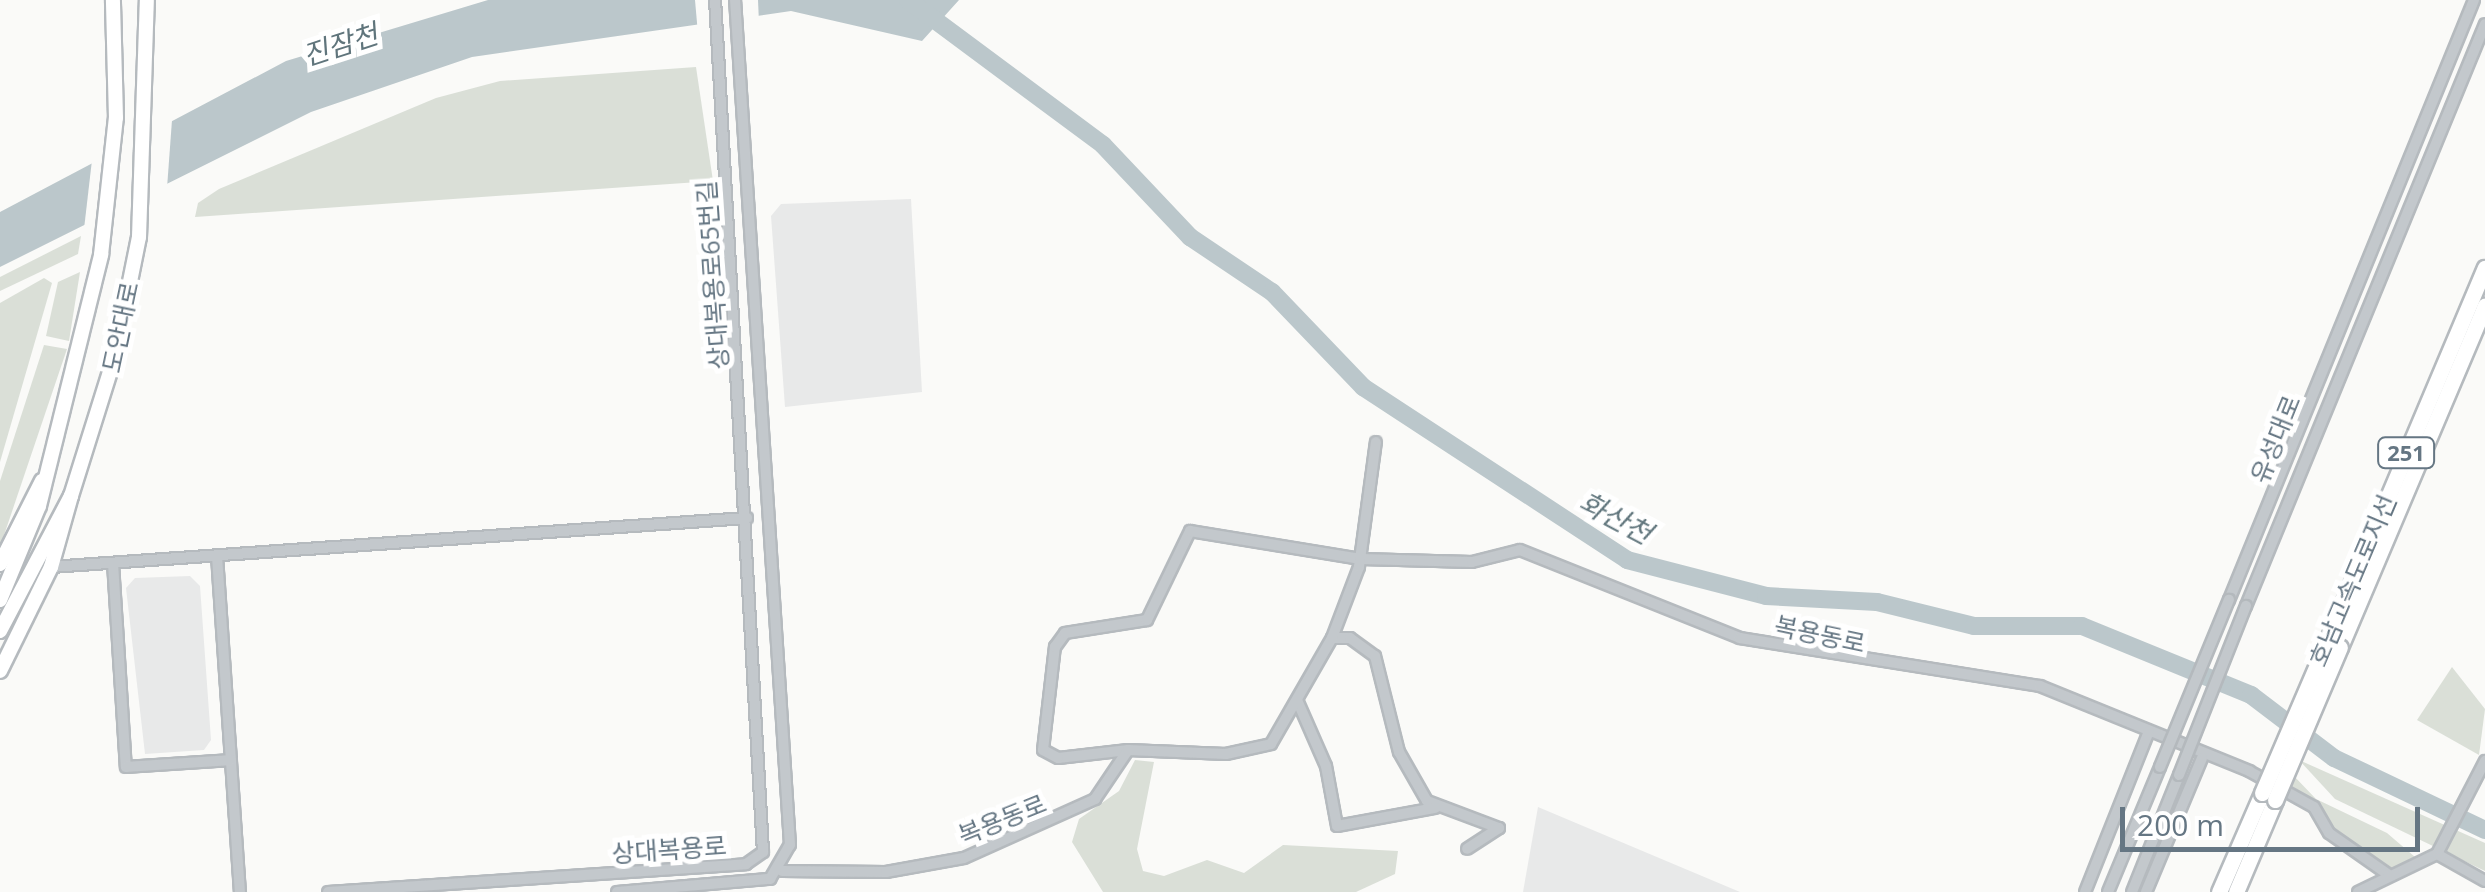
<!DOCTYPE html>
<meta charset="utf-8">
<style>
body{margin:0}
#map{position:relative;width:2485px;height:892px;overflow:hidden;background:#fafaf8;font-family:"Open Sans","Noto Sans KR",sans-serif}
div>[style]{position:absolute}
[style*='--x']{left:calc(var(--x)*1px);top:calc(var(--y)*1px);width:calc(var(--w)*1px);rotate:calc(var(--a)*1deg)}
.built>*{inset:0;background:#e8e9e9}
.green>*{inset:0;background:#dadfd7}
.water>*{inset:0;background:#bbc7cb}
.pier>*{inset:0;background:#fafaf8}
.river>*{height:18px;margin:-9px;padding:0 9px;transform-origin:9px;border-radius:9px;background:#bbc7cb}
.roads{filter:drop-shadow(2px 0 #b5babe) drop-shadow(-2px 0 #b5babe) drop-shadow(0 2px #b5babe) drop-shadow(0 -2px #b5babe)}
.minor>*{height:10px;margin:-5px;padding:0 5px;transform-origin:5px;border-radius:5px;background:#c3c8cc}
.major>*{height:14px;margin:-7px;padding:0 7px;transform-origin:7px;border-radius:7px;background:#fff}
.highway>*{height:15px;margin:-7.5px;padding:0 7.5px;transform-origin:7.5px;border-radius:7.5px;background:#fff}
.bridges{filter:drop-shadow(2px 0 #b4b9bd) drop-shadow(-2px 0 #b4b9bd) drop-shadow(0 2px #b4b9bd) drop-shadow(0 -2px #b4b9bd)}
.minor-bridge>*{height:10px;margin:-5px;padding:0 5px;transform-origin:5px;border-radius:5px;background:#c3c8cc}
.highway-bridge>*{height:15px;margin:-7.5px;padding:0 7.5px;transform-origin:7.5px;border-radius:7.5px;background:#fff}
span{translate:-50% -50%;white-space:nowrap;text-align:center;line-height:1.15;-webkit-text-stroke:10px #fff;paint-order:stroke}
.shield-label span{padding:2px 8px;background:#fff;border:2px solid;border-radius:8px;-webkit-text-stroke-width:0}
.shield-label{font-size:22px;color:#657683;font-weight:700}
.street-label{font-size:25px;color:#657683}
.water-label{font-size:28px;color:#60757c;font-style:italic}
.scale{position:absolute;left:2120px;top:807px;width:300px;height:45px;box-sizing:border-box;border:5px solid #657683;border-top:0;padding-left:12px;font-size:30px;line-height:35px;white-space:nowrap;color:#657683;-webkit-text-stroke:8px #fff;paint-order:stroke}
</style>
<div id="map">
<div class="built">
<div style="clip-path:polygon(911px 199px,922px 392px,785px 407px,771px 216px,781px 204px)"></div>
<div style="clip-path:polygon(190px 576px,200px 586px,211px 740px,204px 750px,145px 754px,126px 588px,135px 578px)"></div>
<div style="clip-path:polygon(1538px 807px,1740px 892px,1523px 892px)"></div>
</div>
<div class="green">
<div style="clip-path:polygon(696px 67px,713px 181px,195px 217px,198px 203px,219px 189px,436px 98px,500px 81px)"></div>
<div style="clip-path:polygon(81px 236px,78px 254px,0 291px,0 277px)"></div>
<div style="clip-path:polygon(80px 272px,69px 341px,46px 336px,58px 282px)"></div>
<div style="clip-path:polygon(44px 278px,52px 283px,0 462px,0 303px)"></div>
<div style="clip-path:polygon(44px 345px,67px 349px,0 547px,0 481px)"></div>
<div style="clip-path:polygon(2452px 667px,2485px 709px,2479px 755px,2417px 720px)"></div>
<div style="clip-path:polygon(1135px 760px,1154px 762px,1137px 849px,1143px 871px,1164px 876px,1207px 860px,1244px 873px,1283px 845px,1398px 851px,1395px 874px,1356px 892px,1103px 892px,1072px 842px,1079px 819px,1119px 791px)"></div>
<div style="clip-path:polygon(2299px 760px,2485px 843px,2485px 871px,2335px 799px)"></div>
<div style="clip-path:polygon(2292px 774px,2316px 799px,2387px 833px,2415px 857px,2411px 866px,2391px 871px,2331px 829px,2287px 786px)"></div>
</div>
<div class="water">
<div style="clip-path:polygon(488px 0,959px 0,922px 41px,791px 11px,472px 57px,311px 112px,0 267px,0 212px,286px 61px)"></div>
</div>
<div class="pier">
<div style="clip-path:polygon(695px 0,758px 0,759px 23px,698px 34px)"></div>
<div style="clip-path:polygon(172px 120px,167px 188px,84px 229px,92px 160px)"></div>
</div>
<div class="river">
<div style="--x:908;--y:0;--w:243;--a:36.6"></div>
<div style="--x:1103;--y:145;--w:127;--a:46.6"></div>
<div style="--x:1190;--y:237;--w:99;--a:33.9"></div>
<div style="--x:1272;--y:292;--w:132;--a:46.2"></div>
<div style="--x:1363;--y:387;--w:316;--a:33.2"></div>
<div style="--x:1627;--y:560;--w:144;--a:14.5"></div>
<div style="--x:1766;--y:596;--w:111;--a:3.1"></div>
<div style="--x:1877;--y:602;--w:100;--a:13.9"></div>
<div style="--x:1974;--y:626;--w:108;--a:0"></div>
<div style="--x:2082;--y:626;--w:183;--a:22.2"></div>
<div style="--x:2251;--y:695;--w:104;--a:37.2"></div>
<div style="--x:2334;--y:758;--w:167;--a:25.5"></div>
</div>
<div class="roads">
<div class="minor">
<div style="--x:217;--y:556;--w:337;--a:86.1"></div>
<div style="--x:113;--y:563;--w:204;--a:86.4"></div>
<div style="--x:126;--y:767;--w:105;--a:-3.8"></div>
<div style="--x:51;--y:567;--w:698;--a:-4.03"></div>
<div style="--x:2229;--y:600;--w:648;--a:-67.79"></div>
<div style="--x:2246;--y:606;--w:629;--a:-67.67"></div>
<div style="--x:1332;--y:638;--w:18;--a:0"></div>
<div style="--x:1350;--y:638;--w:31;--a:36"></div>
<div style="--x:1375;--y:656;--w:99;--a:76"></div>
<div style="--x:1399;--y:752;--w:56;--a:60.3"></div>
<div style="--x:1427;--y:801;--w:77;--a:20.6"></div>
<div style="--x:1499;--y:828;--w:38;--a:147"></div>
<div style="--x:1297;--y:700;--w:72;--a:66.3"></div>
<div style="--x:1326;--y:766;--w:61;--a:79.6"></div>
<div style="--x:1337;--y:826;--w:100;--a:-10.4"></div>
<div style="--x:1128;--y:750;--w:70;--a:173.5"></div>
<div style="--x:1058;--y:758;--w:17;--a:-152"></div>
<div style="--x:1043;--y:750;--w:104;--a:-83.4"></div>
<div style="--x:1055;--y:647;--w:17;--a:-54"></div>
<div style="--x:1065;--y:633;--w:83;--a:-9"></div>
<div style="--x:1147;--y:620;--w:99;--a:-64.2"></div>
<div style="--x:1190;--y:531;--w:173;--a:9.3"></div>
<div style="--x:1361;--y:559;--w:111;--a:1.5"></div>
<div style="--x:1472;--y:562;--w:49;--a:-14"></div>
<div style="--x:1520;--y:550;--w:237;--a:21.8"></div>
<div style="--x:1740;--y:638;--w:304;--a:9.1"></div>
<div style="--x:2040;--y:686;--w:226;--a:22.1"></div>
<div style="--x:2249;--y:771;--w:74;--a:29"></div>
<div style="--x:2314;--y:807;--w:30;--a:60"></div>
<div style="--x:2329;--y:833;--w:73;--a:35"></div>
<div style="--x:2437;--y:854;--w:55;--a:29.4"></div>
<div style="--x:782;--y:871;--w:104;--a:0.6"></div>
<div style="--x:886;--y:872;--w:79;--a:-10.2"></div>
<div style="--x:964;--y:858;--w:144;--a:-24.2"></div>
<div style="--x:1095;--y:799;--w:59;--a:-56"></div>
<div style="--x:1128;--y:750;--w:98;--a:2.3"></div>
<div style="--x:1226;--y:754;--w:46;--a:-12.5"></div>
<div style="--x:1271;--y:744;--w:122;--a:-60.1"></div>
<div style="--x:1332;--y:638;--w:76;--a:-69.2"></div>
<div style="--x:1359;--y:567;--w:126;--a:-82.3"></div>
<div style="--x:328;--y:892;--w:419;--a:-3.8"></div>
<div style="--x:746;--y:864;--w:21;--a:-35"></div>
<div style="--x:763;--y:852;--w:853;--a:-93.22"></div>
<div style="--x:617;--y:892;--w:154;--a:-4.9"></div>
<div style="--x:770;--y:879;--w:39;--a:-60"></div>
<div style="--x:790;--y:845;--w:847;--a:-93.72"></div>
<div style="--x:2085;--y:892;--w:173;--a:-68.3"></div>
<div style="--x:2108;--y:892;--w:135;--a:-67.4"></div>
<div style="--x:2132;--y:892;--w:126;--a:-68.1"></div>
<div style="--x:2146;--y:892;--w:145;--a:-67.3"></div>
<div style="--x:2358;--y:892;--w:88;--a:-25.7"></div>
<div style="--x:2437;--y:854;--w:105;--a:-62.7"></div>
</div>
<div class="major">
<div style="--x:0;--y:564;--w:93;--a:-63.2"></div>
<div style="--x:0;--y:600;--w:102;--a:-67.5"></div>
<div style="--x:39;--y:506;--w:259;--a:-76.1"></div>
<div style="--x:101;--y:255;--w:138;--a:-83.8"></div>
<div style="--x:116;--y:118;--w:118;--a:-91.5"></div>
<div style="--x:0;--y:631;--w:153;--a:-62.3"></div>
<div style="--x:71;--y:496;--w:147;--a:-72.6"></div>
<div style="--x:115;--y:356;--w:121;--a:-78.6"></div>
<div style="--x:139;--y:237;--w:237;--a:-88.1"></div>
<div style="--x:0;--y:671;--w:116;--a:-63.9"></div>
<div style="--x:51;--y:567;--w:74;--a:-74.3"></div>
</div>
<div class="highway">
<div style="--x:2328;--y:639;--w:403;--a:-67.1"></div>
<div style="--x:2340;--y:647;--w:371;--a:-67"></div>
<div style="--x:2219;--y:892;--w:108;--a:-66.5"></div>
<div style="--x:2236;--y:892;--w:100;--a:-67"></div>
</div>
</div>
<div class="bridges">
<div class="minor-bridge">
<div style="--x:2160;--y:767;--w:181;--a:-67.6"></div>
<div style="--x:2179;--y:775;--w:182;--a:-68.4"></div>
</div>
<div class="highway-bridge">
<div style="--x:2262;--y:793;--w:168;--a:-66.8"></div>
<div style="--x:2275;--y:800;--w:166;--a:-67"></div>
</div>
</div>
<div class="shield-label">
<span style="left:2406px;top:453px">251</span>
</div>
<div class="street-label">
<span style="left:712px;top:275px;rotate:-94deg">상대복용로65번길</span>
<span style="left:120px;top:327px;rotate:-78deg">도안대로</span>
<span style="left:2275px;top:439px;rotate:-68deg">유성대로</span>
<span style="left:2352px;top:580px;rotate:-67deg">호남고속도로지선</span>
<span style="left:1820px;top:634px;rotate:12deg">복용동로</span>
<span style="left:1002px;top:819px;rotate:-22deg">복용동로</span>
<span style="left:669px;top:849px;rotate:-4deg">상대복용로</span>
</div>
<div class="water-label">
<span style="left:340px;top:44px;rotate:-18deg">진잠천</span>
<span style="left:1616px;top:517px;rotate:28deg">화산천</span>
</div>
<div class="scale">200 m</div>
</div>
